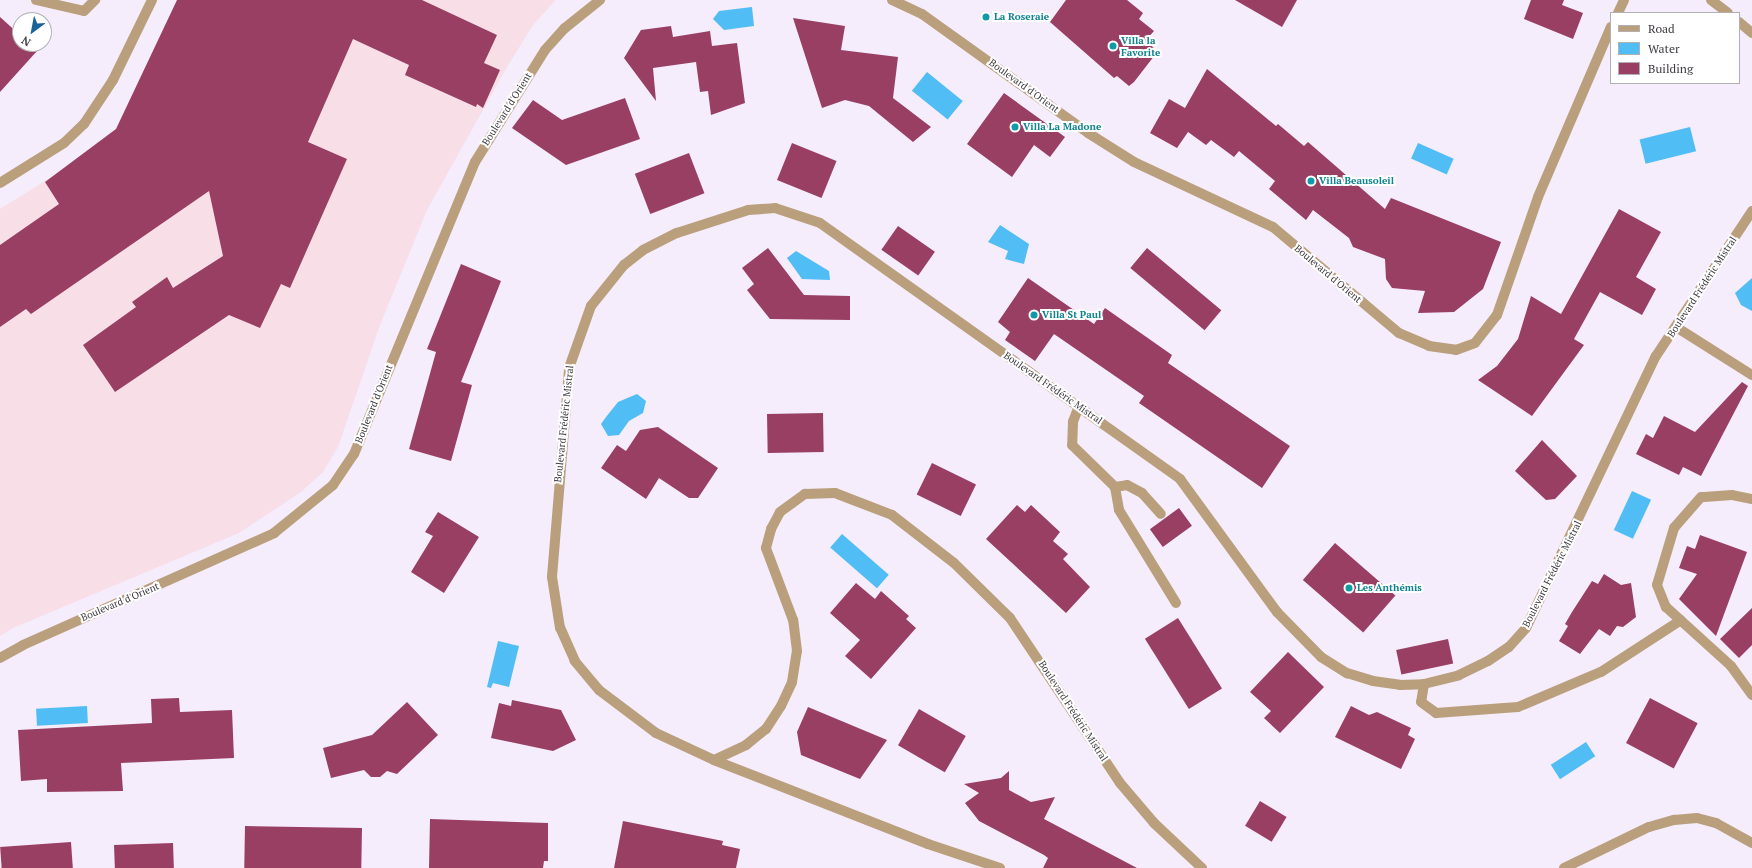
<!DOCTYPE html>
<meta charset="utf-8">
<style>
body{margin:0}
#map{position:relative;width:1752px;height:868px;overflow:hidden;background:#f5ecfc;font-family:"PT Serif",serif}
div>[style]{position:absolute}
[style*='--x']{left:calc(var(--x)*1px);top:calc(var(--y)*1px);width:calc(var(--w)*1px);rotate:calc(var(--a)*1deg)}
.medical>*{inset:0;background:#f8dee7}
.water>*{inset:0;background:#50bdf5;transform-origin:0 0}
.building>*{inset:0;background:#993f63;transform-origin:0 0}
.service>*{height:10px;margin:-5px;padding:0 5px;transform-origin:5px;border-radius:5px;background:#b99f7c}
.minor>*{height:10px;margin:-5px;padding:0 5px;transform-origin:5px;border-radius:5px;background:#b99f7c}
.dots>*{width:11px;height:11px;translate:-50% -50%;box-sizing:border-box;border:2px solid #fff;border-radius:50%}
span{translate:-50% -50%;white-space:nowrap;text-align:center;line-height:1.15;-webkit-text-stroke:4px #fff;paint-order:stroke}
.culture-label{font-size:10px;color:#0d838f;font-weight:700}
.left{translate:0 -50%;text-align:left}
.street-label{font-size:10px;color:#3e3a40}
.legend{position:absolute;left:1610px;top:12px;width:130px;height:72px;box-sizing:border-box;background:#fff;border:1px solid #b2b0b3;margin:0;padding:5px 7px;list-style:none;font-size:12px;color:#3e3a40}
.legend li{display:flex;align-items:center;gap:8px;height:20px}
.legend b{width:20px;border:1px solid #b2b0b3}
.north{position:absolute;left:12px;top:12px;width:40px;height:40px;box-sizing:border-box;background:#fff;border:1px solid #b2b0b3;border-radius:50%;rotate:212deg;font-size:11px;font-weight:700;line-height:16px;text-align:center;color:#3e3a40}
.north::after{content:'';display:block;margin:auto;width:14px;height:18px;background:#196397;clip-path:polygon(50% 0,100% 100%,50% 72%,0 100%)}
</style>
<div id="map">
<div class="medical">
<div style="clip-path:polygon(177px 0,556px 0,533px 25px,507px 67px,427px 210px,380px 325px,338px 447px,323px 472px,301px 492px,239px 533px,13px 628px,0 636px,0 209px,69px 166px,116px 129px)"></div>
</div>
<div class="water">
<div style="clip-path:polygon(752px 7px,754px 26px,724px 30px,713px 19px,719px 11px)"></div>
<div style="left:927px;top:72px;width:46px;height:24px;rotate:39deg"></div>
<div style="left:1690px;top:127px;width:25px;height:52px;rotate:76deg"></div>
<div style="left:1418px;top:143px;width:39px;height:17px;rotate:24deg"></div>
<div style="clip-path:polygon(1000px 225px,1029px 244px,1024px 264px,1005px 259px,1008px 251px,988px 242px)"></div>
<div style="clip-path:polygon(796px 251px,829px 271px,830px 280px,802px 279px,787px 258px)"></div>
<div style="clip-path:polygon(1752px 278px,1752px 311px,1741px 305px,1735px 293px)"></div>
<div style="clip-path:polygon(637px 394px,646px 401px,643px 413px,629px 421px,619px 435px,608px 436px,601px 424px,606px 417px,618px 402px)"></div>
<div style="left:1632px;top:491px;width:21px;height:43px;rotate:25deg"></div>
<div style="left:842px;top:534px;width:62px;height:18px;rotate:41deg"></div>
<div style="clip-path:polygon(498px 641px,519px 646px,509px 687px,493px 683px,491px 688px,487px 687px)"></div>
<div style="left:87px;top:706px;width:17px;height:51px;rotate:87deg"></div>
<div style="left:1586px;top:742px;width:17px;height:42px;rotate:57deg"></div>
</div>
<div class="building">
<div style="clip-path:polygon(177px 0,422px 0,497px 35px,484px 63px,500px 70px,483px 108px,477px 104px,476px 107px,405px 75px,409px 65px,353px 39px,308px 142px,347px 159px,290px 288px,281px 284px,260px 328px,229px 315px,115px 392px,83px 345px,136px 307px,132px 302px,167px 277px,173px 288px,223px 256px,209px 191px,31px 314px,26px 309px,0 327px,0 245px,59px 204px,45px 182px,116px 129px)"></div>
<div style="clip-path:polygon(1066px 0,1127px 0,1143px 13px,1139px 19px,1154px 31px,1145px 41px,1158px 51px,1134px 82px,1129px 86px,1117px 76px,1114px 78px,1050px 22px)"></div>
<div style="clip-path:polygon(1235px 0,1297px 0,1282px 27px)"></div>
<div style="clip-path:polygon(1531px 0,1564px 0,1562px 5px,1583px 13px,1573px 39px,1524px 19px)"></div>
<div style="clip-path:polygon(0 17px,20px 35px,20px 44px,29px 44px,37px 51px,0 92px)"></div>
<div style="clip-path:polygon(793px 18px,845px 26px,841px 50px,898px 57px,893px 98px,931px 127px,913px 142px,869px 106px,845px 100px,822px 108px)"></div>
<div style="clip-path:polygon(671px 26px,673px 37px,710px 31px,712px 46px,737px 43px,745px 103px,711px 115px,708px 91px,700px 92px,696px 62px,653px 68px,656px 101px,624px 58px,641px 30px)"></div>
<div style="clip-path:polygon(1207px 69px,1276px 126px,1278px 124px,1304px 146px,1308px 142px,1385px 209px,1391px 198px,1501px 242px,1483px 289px,1454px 312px,1418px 313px,1425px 291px,1392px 288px,1386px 279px,1385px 259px,1353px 247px,1349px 238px,1313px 210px,1306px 220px,1269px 189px,1275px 181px,1239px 151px,1234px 157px,1211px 140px,1206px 145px,1188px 132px,1177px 148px,1150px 133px,1169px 99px,1185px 108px)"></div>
<div style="clip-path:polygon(1004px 93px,1065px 137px,1050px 157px,1034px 145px,1012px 177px,967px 144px)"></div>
<div style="clip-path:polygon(625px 98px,640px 139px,566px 165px,512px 128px,533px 100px,562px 120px)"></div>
<div style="left:792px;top:143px;width:48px;height:40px;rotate:22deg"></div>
<div style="left:689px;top:153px;width:43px;height:58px;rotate:69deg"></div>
<div style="clip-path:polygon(1619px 209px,1661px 232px,1636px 277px,1656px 289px,1642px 315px,1600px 292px,1574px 339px,1584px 345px,1532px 416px,1478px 380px,1497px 366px,1518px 339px,1531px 296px,1561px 314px)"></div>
<div style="left:898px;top:226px;width:45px;height:29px;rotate:35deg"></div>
<div style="clip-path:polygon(768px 248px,804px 295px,850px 296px,850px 320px,770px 319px,747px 290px,754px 284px,742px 268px)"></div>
<div style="left:1147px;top:248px;width:97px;height:26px;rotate:40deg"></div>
<div style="clip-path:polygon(461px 264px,501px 281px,461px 382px,472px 385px,451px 461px,409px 449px,436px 352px,427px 349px)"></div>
<div style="clip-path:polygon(1028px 278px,1094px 324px,1105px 308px,1172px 355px,1168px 363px,1290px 446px,1262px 488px,1139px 403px,1144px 396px,1054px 334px,1035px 361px,1005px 340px,1010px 332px,998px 322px)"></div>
<div style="clip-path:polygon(1742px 382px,1748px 386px,1701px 476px,1683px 467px,1679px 475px,1636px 454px,1646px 434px,1653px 438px,1664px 416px,1695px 432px)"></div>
<div style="left:823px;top:413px;width:39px;height:56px;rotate:89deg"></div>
<div style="clip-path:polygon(658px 427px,718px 468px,698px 498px,689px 498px,659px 478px,646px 499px,601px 468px,617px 445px,626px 451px,640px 430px)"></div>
<div style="clip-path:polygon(1542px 440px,1577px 476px,1555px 499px,1546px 500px,1515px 471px)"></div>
<div style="left:932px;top:463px;width:49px;height:35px;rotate:26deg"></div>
<div style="clip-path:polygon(1017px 505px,1025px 512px,1031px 505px,1060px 532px,1053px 541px,1068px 554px,1063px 559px,1090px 587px,1066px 613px,986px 539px)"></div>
<div style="left:1179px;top:508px;width:22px;height:36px;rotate:54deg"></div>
<div style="clip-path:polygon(438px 512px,479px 537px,444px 593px,411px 572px,433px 536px,425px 532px)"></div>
<div style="clip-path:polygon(1700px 535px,1747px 552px,1716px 636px,1679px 599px,1697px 574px,1679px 568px,1687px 546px,1695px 549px)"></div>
<div style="left:1335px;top:543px;width:80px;height:49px;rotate:41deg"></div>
<div style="clip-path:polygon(1604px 574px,1621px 585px,1631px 583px,1636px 617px,1623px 627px,1617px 626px,1610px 636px,1599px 629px,1580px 654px,1559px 641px,1568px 626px,1565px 624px,1572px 612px,1592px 581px,1598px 584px)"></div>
<div style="clip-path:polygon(856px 583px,875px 599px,881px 591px,909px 616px,906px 619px,916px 628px,871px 679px,845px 656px,860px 640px,830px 613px)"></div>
<div style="clip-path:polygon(1752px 608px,1752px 645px,1739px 658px,1720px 639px)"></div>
<div style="left:1178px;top:618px;width:83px;height:39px;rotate:58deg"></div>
<div style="left:1448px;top:639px;width:25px;height:53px;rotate:78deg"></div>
<div style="clip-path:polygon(1288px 652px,1324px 687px,1280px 733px,1264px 718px,1271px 711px,1250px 692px)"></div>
<div style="clip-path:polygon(179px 698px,180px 712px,232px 710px,234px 758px,121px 763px,123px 791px,47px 792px,47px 779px,21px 781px,18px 730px,152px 723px,151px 699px)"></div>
<div style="left:1650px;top:698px;width:54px;height:51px;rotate:28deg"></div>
<div style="clip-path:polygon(512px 700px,561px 710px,576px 740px,553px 751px,491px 738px,499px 703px,511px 706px)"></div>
<div style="clip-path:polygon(407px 702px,438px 735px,397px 774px,387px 771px,380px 777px,371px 777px,364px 770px,331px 778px,323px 748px,372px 735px)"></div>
<div style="clip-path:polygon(1351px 706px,1369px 715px,1377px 712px,1411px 728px,1408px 735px,1415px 739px,1401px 769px,1335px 737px)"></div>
<div style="clip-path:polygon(808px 707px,887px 740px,860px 779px,801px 755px,797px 732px)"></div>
<div style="left:919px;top:709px;width:54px;height:42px;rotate:30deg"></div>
<div style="clip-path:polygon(1009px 771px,1009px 790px,1031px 802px,1055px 797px,1044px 819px,1137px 868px,1043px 868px,1048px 858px,1044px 855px,979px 821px,965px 803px,979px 793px,964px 784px,1001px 778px)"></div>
<div style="left:1260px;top:801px;width:31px;height:29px;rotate:31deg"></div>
<div style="clip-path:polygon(430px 819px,548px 823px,548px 861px,544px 861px,543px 868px,429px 868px)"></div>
<div style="clip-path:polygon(623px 821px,723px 841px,722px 845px,740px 849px,736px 868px,614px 868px)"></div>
<div style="left:245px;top:826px;width:117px;height:42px;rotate:1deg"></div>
<div style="left:71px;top:842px;width:26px;height:71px;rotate:86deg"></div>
<div style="left:173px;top:843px;width:25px;height:59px;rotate:88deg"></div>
</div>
<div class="service">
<div style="--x:36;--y:0;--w:49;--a:12.9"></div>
<div style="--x:84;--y:11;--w:16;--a:-45"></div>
<div style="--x:1079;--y:406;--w:17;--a:111"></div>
<div style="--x:1073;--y:422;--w:23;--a:92"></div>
<div style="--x:1072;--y:445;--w:60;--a:44.3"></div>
<div style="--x:1115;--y:487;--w:23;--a:80"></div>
<div style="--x:1119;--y:510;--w:109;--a:58.5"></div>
<div style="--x:1115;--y:487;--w:12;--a:-9"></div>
<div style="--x:1127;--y:485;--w:17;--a:28"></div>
<div style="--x:1142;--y:493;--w:28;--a:48"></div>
</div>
<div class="minor">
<div style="--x:892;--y:0;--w:33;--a:25"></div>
<div style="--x:922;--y:14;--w:204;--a:35.6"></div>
<div style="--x:1088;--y:133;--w:54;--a:32.2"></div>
<div style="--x:1134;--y:162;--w:153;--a:25.1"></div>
<div style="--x:1273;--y:227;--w:165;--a:40.1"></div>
<div style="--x:1399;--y:333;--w:33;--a:23"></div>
<div style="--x:1429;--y:346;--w:27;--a:8"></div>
<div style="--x:1456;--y:350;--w:20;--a:-20"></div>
<div style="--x:1475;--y:343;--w:36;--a:-52"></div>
<div style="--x:1497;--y:315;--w:125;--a:-70.8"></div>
<div style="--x:1538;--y:197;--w:185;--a:-66.8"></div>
<div style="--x:1711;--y:0;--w:21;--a:37"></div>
<div style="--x:1618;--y:13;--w:14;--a:-65"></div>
<div style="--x:1739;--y:22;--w:17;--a:40"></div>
<div style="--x:0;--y:183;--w:75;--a:-32"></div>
<div style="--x:64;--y:143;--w:28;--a:-44"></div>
<div style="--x:84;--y:124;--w:53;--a:-56.6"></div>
<div style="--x:113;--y:80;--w:89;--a:-64"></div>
<div style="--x:1676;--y:327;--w:90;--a:32.3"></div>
<div style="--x:1752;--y:499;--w:20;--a:-169"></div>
<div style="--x:1732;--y:495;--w:31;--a:176"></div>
<div style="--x:1701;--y:497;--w:41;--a:131.1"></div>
<div style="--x:1674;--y:528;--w:59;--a:106.6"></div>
<div style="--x:1657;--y:585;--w:24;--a:68"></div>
<div style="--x:1666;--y:607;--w:88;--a:42.2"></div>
<div style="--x:1731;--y:666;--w:36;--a:54"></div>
<div style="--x:0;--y:658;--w:26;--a:-29"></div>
<div style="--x:23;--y:645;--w:275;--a:-24"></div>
<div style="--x:274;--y:533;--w:76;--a:-39.1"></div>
<div style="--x:333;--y:485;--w:37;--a:-56"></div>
<div style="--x:354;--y:454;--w:316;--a:-67.5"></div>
<div style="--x:475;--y:162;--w:132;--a:-58"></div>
<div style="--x:545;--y:50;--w:30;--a:-48"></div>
<div style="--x:565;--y:28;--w:45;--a:-38.7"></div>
<div style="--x:1424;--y:684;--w:18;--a:99"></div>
<div style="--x:1421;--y:702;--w:19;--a:36"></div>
<div style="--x:1436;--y:713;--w:82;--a:-4.2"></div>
<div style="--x:1518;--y:707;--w:90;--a:-22.9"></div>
<div style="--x:1601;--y:672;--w:95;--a:-33"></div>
<div style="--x:714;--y:760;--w:35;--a:-25"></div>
<div style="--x:746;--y:745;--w:26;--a:-39"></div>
<div style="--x:766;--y:729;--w:27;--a:-57"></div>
<div style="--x:781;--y:706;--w:26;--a:-65"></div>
<div style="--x:792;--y:682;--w:31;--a:-81"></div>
<div style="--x:797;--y:651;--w:31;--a:-97"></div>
<div style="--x:793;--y:620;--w:77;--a:-110.6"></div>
<div style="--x:766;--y:548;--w:20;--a:-75"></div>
<div style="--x:771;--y:529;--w:19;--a:-62"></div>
<div style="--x:780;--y:512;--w:31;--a:-36"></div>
<div style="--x:805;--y:494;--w:30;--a:-2"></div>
<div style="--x:835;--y:493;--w:61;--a:21.1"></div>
<div style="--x:892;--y:515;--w:78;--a:37.7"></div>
<div style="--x:954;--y:563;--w:78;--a:44.5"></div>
<div style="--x:1010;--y:618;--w:198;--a:56.3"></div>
<div style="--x:1120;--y:783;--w:52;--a:49.6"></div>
<div style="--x:1154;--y:823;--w:66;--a:43.2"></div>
<div style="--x:1000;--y:868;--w:76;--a:-161.6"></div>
<div style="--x:928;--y:844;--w:230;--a:-158.6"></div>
<div style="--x:714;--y:760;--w:64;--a:-155"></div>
<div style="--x:656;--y:733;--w:71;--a:-143"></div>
<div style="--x:599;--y:690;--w:38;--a:-130"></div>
<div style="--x:575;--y:661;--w:36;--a:-114"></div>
<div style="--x:560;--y:628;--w:52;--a:-98.9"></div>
<div style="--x:552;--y:577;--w:210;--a:-85.3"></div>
<div style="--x:569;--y:368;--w:66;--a:-70.5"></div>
<div style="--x:591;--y:306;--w:53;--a:-51.2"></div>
<div style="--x:624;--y:265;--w:24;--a:-38"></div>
<div style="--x:643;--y:250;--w:38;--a:-27"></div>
<div style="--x:677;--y:233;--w:75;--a:-17.9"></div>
<div style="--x:748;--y:210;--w:27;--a:-4"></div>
<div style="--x:775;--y:208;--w:47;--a:18.4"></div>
<div style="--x:820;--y:223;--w:442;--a:35.4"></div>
<div style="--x:1180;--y:479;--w:165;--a:53.9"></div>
<div style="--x:1277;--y:612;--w:63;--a:45.6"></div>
<div style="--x:1321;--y:657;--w:31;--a:32"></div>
<div style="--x:1347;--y:673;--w:27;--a:17"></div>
<div style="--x:1373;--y:681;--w:27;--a:8"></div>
<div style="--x:1400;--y:685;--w:24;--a:-2"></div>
<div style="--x:1424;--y:684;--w:36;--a:-14"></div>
<div style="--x:1459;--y:675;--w:32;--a:-26"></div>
<div style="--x:1488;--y:661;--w:25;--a:-34"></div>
<div style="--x:1509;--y:647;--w:25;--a:-48"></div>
<div style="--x:1526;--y:628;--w:301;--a:-64.5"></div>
<div style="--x:1656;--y:356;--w:174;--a:-56.5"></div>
<div style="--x:1564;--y:868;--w:94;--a:-25.8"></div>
<div style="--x:1649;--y:827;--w:26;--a:-16"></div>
<div style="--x:1674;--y:820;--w:23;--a:-5"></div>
<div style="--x:1697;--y:818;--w:20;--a:15"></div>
<div style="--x:1716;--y:823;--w:41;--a:29.1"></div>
</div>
<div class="dots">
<div style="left:986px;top:17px;background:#0f9aa8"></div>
<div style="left:1113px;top:46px;background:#0f9aa8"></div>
<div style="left:1015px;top:127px;background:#0f9aa8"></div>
<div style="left:1311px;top:181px;background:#0f9aa8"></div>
<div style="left:1034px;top:315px;background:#0f9aa8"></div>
<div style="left:1349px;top:588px;background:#0f9aa8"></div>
</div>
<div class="culture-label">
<span class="left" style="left:994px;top:17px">La Roseraie</span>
<span class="left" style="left:1121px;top:46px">Villa la<br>Favorite</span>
<span class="left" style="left:1023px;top:127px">Villa La Madone</span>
<span class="left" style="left:1319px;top:181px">Villa Beausoleil</span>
<span class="left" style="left:1042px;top:315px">Villa St Paul</span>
<span class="left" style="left:1357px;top:588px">Les Anthémis</span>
</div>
<div class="street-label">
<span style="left:1024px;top:86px;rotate:36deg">Boulevard d'Orient</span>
<span style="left:507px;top:109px;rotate:-58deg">Boulevard d'Orient</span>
<span style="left:1328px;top:274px;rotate:40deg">Boulevard d'Orient</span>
<span style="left:1702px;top:287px;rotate:-57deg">Boulevard Frédéric Mistral</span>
<span style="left:1053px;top:388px;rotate:35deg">Boulevard Frédéric Mistral</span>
<span style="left:374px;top:404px;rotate:-68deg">Boulevard d'Orient</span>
<span style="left:564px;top:424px;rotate:-84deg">Boulevard Frédéric Mistral</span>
<span style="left:1552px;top:574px;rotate:-63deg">Boulevard Frédéric Mistral</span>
<span style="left:120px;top:602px;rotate:-23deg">Boulevard d'Orient</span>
<span style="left:1073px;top:711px;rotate:57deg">Boulevard Frédéric Mistral</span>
</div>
<ul class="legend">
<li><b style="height:5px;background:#b99f7c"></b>Road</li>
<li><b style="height:11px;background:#50bdf5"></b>Water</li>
<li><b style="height:11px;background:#993f63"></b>Building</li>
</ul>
<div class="north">N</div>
</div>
